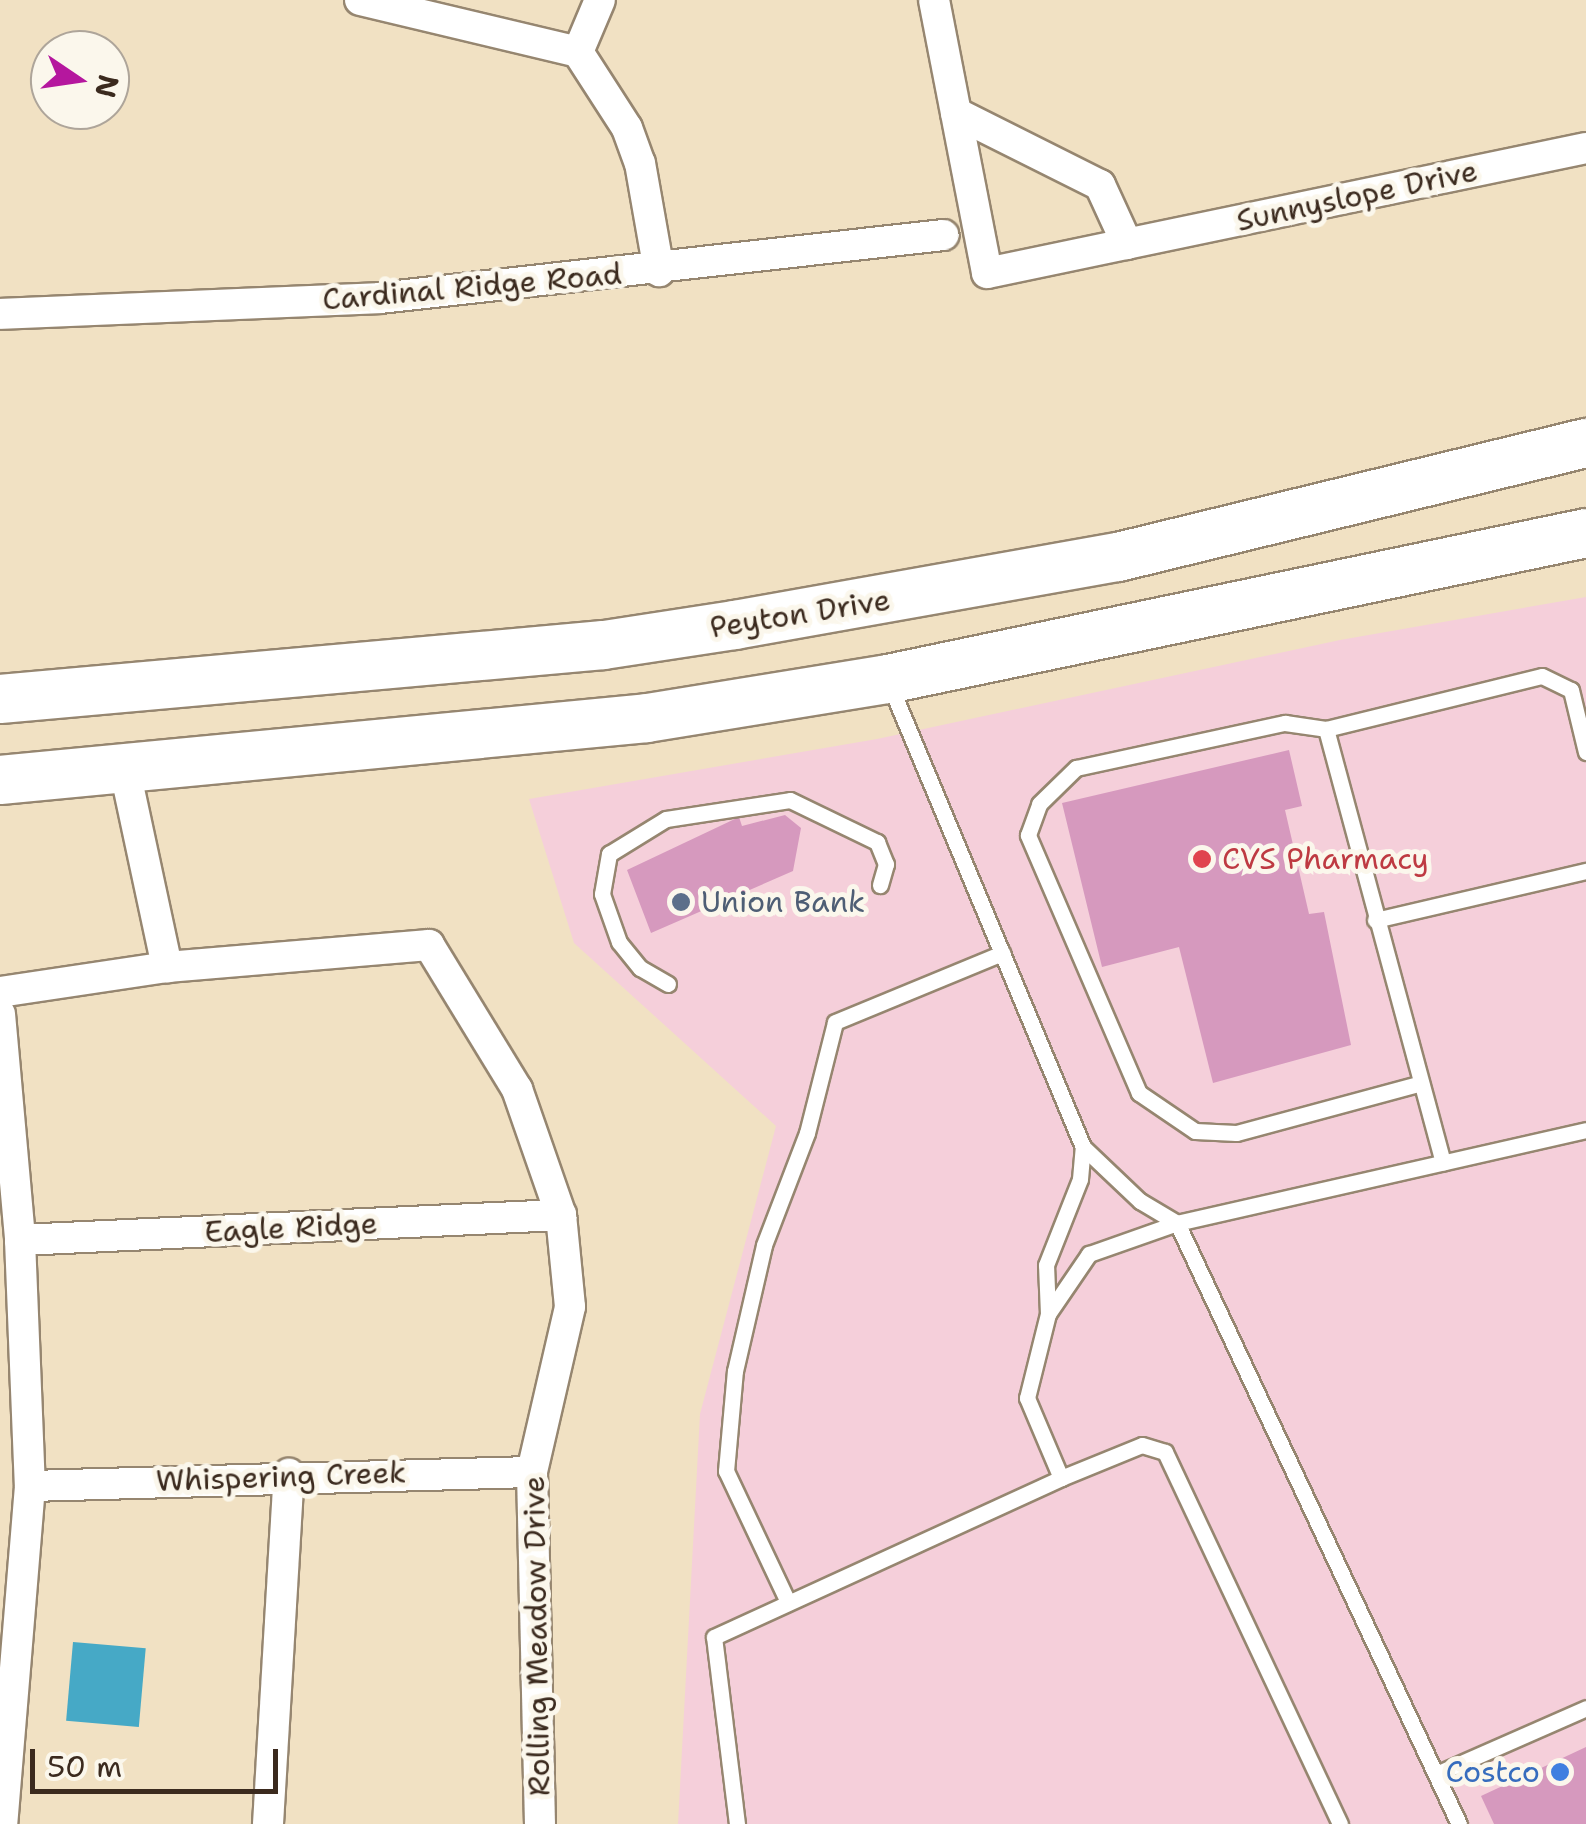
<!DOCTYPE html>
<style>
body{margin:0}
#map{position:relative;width:1586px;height:1824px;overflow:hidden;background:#f1e1c3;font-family:"Shantell Sans",sans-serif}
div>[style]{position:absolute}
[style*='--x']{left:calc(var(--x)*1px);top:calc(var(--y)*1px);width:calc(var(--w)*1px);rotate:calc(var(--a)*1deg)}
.built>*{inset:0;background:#f5cfda}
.water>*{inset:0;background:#46a9c6;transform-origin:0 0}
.building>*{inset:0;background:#d699be}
.roads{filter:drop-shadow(2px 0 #968670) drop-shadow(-2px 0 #968670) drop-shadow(0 2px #968670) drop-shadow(0 -2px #968670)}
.lane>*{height:15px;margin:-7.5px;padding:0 7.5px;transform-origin:7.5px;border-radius:7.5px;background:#fff}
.street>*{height:30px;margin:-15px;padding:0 15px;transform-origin:15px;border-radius:15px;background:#fff}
.primary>*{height:48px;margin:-24px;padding:0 24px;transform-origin:24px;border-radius:24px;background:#fff}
.dots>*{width:28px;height:28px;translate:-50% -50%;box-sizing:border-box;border:5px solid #fbf7ec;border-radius:50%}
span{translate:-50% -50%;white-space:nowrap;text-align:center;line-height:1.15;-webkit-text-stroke:10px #fbf7ec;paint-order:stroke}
.street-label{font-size:30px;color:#3b2a1e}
.health-label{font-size:30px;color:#be3a42}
.left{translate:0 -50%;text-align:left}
.service-label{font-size:30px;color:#4e5e75}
.shop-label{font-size:30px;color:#366cbe}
.right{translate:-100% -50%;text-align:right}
.north{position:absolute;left:30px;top:30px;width:100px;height:100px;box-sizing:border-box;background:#fbf7ec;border:2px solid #aea59a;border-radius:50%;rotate:103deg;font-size:28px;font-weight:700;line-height:40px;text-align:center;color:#3b2a1e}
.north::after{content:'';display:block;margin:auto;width:35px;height:45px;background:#b5179e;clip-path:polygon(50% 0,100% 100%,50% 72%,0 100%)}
.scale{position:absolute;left:30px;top:1749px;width:248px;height:45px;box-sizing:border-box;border:5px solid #3b2a1e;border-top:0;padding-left:12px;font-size:30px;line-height:35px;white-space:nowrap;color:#3b2a1e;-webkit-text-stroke:8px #fbf7ec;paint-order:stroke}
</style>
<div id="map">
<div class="built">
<div style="clip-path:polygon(1586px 597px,1586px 1824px,678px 1824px,700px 1414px,776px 1126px,574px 943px,529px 799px,877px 739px,1340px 640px)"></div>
</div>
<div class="water">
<div style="left:73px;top:1642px;width:73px;height:79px;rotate:5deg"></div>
</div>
<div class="building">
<div style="clip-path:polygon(1289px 750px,1302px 806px,1285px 810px,1309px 914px,1324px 912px,1351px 1045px,1213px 1083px,1179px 947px,1102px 967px,1062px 803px)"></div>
<div style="clip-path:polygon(785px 815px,801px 828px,793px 871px,651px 933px,627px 870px,739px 817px,742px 826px)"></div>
<div style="clip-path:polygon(1586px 1747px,1586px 1824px,1494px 1824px,1481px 1796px)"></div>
</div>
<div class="roads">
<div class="lane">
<div style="--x:889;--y:683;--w:503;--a:67.31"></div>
<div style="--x:1083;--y:1147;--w:79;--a:43.5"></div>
<div style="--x:1140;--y:1201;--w:43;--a:30.7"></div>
<div style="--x:1177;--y:1223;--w:664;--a:64.86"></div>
<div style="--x:1326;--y:729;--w:449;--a:74.9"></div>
<div style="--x:1375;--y:920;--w:217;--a:-13.1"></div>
<div style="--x:668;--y:984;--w:32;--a:-150"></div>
<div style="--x:640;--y:968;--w:33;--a:-129"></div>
<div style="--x:619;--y:942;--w:51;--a:-109.5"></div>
<div style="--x:602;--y:894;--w:41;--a:-80.1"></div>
<div style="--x:609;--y:854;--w:67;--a:-31.6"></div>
<div style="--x:666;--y:819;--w:125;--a:-8.7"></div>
<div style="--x:790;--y:800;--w:97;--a:25.8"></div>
<div style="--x:877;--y:842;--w:24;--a:68"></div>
<div style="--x:886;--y:864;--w:22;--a:106"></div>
<div style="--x:1418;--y:1084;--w:188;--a:164.9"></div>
<div style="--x:1236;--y:1133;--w:41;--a:-177.2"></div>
<div style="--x:1195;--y:1131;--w:68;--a:-145.8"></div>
<div style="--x:1139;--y:1093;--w:281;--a:-113.3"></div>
<div style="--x:1028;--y:835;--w:33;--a:-70"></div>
<div style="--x:1039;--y:804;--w:52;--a:-44.2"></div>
<div style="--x:1076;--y:768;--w:214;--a:-12.2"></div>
<div style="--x:1285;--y:723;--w:41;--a:8.3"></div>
<div style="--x:1326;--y:729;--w:222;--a:-13.8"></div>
<div style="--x:1542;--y:676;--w:32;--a:26"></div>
<div style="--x:1571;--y:690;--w:64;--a:76.4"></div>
<div style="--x:1048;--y:1314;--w:49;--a:-92.3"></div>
<div style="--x:1046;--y:1265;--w:92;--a:-68.4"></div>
<div style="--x:1080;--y:1179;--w:32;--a:-85"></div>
<div style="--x:1061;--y:1478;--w:87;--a:-22.2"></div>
<div style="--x:1142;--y:1445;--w:24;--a:17"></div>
<div style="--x:1165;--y:1452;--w:411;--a:64.8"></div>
<div style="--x:788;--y:1602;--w:145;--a:-115.3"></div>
<div style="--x:726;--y:1471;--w:100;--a:-84.9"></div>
<div style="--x:735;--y:1371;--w:129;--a:-77"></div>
<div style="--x:764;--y:1245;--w:120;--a:-69"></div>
<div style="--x:807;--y:1133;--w:114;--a:-75.8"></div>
<div style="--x:835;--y:1022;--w:181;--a:-22.4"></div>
<div style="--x:1436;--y:1774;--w:164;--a:-23.7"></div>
<div style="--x:737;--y:1824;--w:188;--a:-97"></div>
<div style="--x:714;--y:1637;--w:382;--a:-24.6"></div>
<div style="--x:1061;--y:1478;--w:87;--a:-113"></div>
<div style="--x:1027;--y:1398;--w:87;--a:-76"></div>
<div style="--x:1048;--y:1314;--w:73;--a:-55.7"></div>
<div style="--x:1089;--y:1254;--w:93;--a:-19.4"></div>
<div style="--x:1177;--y:1223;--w:419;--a:-12.8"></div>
</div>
<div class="street">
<div style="--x:360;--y:0;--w:224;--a:13.4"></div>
<div style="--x:578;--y:52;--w:56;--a:-67.1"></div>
<div style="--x:934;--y:0;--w:278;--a:79"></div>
<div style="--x:987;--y:273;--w:612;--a:-11.79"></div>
<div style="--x:578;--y:52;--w:90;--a:57.2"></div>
<div style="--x:627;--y:128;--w:37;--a:70"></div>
<div style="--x:640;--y:163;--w:110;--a:80"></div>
<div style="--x:956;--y:113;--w:161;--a:26.6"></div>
<div style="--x:1100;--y:185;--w:65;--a:65.4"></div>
<div style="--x:0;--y:314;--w:380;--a:-2.4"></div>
<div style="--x:380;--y:298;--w:567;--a:-6.38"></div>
<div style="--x:124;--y:766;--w:206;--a:77.9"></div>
<div style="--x:0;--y:992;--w:169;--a:-8.5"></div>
<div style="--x:167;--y:967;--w:263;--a:-4.8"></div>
<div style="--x:429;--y:945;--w:169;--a:58.6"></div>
<div style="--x:517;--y:1089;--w:133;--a:70.8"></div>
<div style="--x:561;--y:1215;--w:92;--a:84.4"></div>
<div style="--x:570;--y:1307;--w:169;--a:103"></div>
<div style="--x:532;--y:1472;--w:352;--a:88.7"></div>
<div style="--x:0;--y:1014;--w:227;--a:84.9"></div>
<div style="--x:20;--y:1240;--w:246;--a:87.7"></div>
<div style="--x:30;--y:1486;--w:339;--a:94.7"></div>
<div style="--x:20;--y:1240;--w:542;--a:-2.65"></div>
<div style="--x:30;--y:1486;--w:502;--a:-1.6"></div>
<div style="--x:268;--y:1824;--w:351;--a:-86.6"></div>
</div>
<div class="primary">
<div style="--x:0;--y:699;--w:606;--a:-5.11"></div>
<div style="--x:604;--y:645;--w:133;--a:-8.7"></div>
<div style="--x:735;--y:625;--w:389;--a:-10.1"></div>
<div style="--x:1118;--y:557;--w:482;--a:-13.7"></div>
<div style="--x:0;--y:780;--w:650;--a:-5.47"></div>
<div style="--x:647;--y:718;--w:244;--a:-9.2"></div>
<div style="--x:888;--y:679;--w:713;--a:-11.81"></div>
</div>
</div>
<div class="dots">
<div style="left:1202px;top:859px;background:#e0444e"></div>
<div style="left:681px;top:902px;background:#5c6f8a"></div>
<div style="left:1560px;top:1772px;background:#3f7fe0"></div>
</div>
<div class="street-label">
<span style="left:1357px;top:196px;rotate:-12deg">Sunnyslope Drive</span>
<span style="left:472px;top:287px;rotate:-5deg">Cardinal Ridge Road</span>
<span style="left:800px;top:614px;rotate:-9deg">Peyton Drive</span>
<span style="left:291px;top:1228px;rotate:-3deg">Eagle Ridge</span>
<span style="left:281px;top:1477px;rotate:-2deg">Whispering Creek</span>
<span style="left:537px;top:1636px;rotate:-91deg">Rolling Meadow Drive</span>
</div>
<div class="health-label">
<span class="left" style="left:1222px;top:859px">CVS Pharmacy</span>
</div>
<div class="service-label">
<span class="left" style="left:701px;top:902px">Union Bank</span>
</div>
<div class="shop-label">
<span class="right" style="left:1540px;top:1772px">Costco</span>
</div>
<div class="north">N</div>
<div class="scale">50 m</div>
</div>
